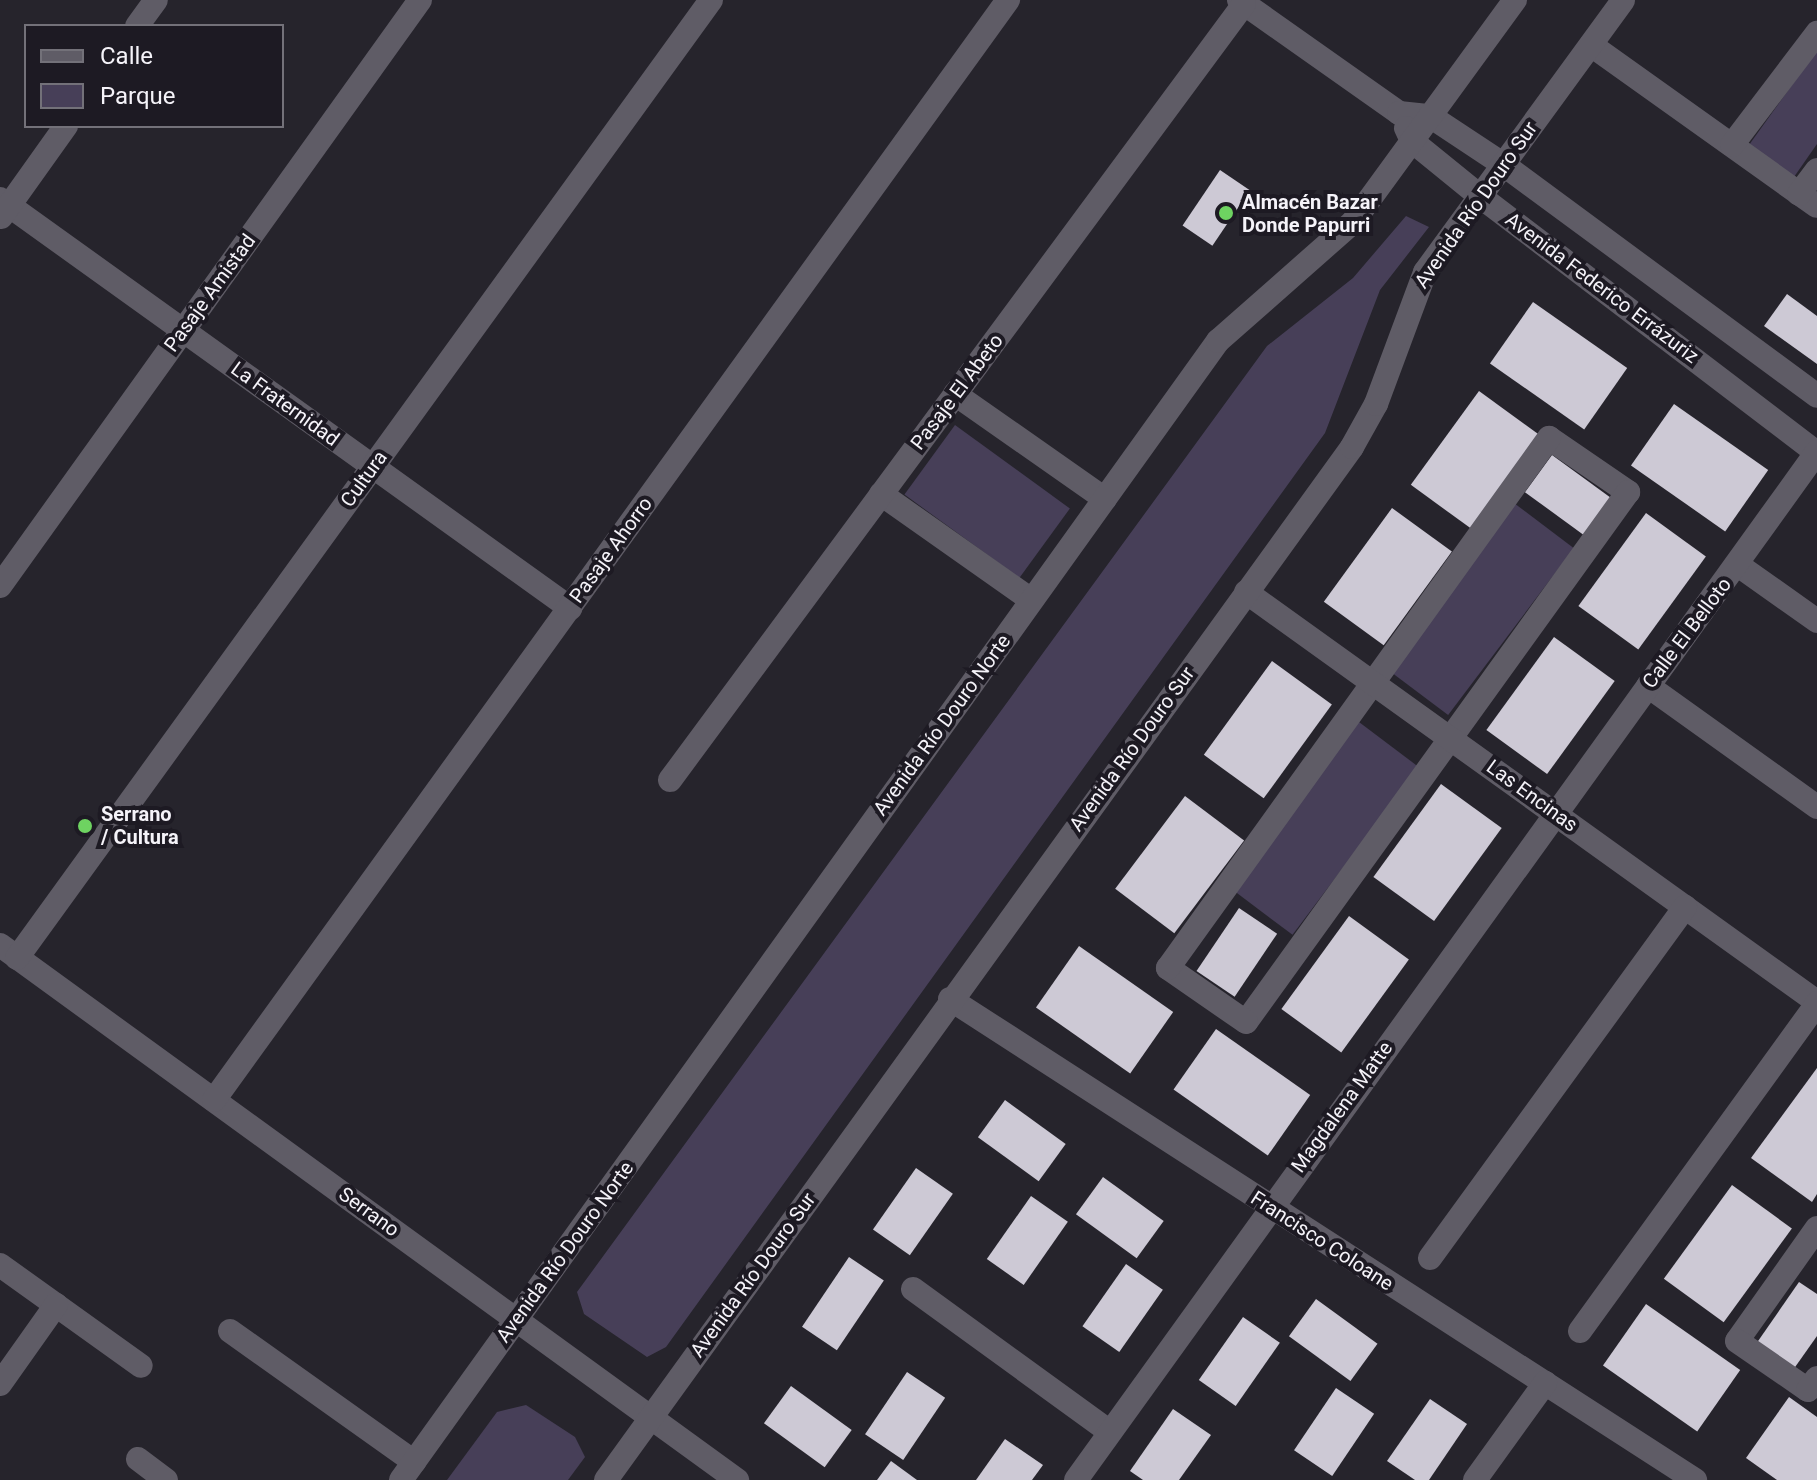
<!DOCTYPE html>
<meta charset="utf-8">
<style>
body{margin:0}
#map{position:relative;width:1817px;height:1480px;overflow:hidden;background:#26242c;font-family:Roboto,sans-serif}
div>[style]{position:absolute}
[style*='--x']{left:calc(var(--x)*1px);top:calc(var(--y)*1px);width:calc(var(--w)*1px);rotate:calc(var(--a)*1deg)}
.green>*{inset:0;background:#473f58;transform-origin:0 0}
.building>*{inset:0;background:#cdc9d5;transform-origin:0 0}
.minor>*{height:24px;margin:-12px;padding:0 12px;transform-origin:12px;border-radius:12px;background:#5f5c66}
.dots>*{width:22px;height:22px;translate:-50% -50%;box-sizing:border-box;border:4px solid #1d1a23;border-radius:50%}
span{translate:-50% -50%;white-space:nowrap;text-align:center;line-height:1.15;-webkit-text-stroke:8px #1d1a23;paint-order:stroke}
.poi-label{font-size:20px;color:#f5f3f9;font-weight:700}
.left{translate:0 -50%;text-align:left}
.street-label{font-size:20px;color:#f5f3f9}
.legend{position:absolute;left:24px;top:24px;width:260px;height:104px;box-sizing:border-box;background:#1d1a23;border:2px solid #737179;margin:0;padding:10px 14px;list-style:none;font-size:24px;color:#f5f3f9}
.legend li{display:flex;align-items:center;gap:16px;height:40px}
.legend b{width:40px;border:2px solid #737179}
</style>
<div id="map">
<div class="green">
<div style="clip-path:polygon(1817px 50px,1817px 144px,1794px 177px,1749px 145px)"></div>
<div style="clip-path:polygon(1406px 216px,1429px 227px,1380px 290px,1325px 433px,666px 1347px,647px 1357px,584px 1314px,577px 1292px,1267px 346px,1353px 278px)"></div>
<div style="left:955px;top:425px;width:142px;height:86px;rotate:36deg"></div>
<div style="left:1510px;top:500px;width:80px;height:209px;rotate:37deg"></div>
<div style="left:1355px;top:719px;width:80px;height:210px;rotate:37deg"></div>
<div style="clip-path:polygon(526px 1405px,575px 1437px,585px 1457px,568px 1480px,447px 1480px,497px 1412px)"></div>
</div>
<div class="building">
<div style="left:1220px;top:170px;width:36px;height:67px;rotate:34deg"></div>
<div style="clip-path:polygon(1787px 294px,1817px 316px,1817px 364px,1764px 326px)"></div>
<div style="left:1533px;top:302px;width:115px;height:75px;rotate:35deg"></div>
<div style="left:1479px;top:391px;width:74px;height:116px;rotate:36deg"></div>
<div style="left:1674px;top:404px;width:115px;height:75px;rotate:35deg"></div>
<div style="left:1552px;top:455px;width:76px;height:46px;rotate:36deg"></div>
<div style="left:1392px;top:508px;width:74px;height:116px;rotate:36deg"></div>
<div style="left:1646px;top:513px;width:74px;height:115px;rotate:36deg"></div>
<div style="left:1554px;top:637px;width:75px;height:115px;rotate:36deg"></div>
<div style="left:1272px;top:661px;width:74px;height:116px;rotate:36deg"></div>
<div style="left:1441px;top:784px;width:75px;height:115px;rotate:36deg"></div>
<div style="left:1185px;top:796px;width:74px;height:116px;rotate:37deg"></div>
<div style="left:1239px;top:908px;width:46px;height:76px;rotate:34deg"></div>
<div style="left:1349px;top:916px;width:74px;height:115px;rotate:36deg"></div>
<div style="left:1079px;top:946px;width:115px;height:75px;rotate:35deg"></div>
<div style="left:1216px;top:1029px;width:115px;height:74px;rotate:35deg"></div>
<div style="clip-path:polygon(1817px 1068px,1817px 1194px,1812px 1202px,1751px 1158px)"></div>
<div style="left:1005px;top:1100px;width:75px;height:46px;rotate:36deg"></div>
<div style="left:916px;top:1168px;width:45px;height:75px;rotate:35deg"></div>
<div style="left:1103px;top:1177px;width:75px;height:46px;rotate:36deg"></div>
<div style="left:1732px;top:1185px;width:74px;height:116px;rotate:36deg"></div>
<div style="left:1031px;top:1196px;width:45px;height:77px;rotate:35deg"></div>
<div style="left:849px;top:1257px;width:42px;height:84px;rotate:34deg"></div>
<div style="left:1126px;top:1264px;width:45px;height:76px;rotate:35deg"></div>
<div style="clip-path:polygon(1799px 1282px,1817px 1294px,1817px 1336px,1793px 1370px,1756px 1344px)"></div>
<div style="left:1316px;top:1299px;width:76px;height:46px;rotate:36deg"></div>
<div style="left:1646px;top:1304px;width:115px;height:75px;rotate:35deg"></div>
<div style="left:1243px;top:1317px;width:45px;height:77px;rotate:35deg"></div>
<div style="left:907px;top:1372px;width:46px;height:75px;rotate:34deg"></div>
<div style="left:791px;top:1386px;width:75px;height:46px;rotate:36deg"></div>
<div style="left:1336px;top:1388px;width:46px;height:75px;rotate:34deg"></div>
<div style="clip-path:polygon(1789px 1397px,1817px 1417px,1817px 1480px,1777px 1480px,1746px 1458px)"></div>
<div style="clip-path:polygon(1430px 1399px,1467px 1424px,1429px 1480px,1415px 1480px,1387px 1461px)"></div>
<div style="clip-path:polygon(1173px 1409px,1211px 1435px,1179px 1480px,1143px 1480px,1130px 1471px)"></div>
<div style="clip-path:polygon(1005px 1439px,1043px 1465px,1032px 1480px,976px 1480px)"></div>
<div style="clip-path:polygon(891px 1461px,917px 1480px,877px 1480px)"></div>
</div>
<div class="minor">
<div style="--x:1239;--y:0;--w:196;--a:35.2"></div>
<div style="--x:1399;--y:113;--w:31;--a:6"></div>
<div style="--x:1430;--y:116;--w:89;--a:33.5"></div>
<div style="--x:1504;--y:165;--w:389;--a:36.4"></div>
<div style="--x:137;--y:26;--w:32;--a:-54"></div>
<div style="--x:1591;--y:45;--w:277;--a:35.5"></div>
<div style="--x:1406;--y:128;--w:14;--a:65"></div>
<div style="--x:1412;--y:141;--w:89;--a:39.1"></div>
<div style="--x:1481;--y:197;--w:422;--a:37.3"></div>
<div style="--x:1732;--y:145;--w:141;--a:-52.8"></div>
<div style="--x:1799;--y:194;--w:30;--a:-53"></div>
<div style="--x:0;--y:199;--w:702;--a:35.66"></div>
<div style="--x:1;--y:217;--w:112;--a:-54.5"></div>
<div style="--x:955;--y:394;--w:183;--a:35"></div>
<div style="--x:1549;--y:438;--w:96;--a:34.4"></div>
<div style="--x:1628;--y:492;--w:653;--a:125.78"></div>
<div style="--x:1246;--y:1022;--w:95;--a:-145.3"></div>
<div style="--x:1168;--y:968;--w:653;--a:-54.29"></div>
<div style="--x:881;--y:494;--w:184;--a:35.2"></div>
<div style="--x:1738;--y:565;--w:97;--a:35.3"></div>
<div style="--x:0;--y:586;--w:721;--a:-54.37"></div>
<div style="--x:1246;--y:592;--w:703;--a:35.68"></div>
<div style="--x:1648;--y:686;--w:208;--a:35.6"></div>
<div style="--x:670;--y:780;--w:965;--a:-53.51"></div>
<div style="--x:0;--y:945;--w:911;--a:35.98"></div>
<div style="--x:17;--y:958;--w:1183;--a:-54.08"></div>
<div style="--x:950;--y:999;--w:887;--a:32.85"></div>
<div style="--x:214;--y:1100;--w:1357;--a:-54.18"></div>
<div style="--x:1817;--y:1228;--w:138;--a:125.3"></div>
<div style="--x:1737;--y:1341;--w:86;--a:34.6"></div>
<div style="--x:1808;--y:1390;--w:15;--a:-53"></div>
<div style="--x:1430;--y:1258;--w:434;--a:-54"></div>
<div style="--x:0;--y:1265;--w:173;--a:35.6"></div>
<div style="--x:913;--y:1289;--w:243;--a:36"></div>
<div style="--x:230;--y:1331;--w:226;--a:35.4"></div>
<div style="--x:1580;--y:1331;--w:405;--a:-54.1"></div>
<div style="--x:0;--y:1384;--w:97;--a:-54.7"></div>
<div style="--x:138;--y:1459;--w:35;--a:37"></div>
<div style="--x:401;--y:1480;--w:1402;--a:-54.35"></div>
<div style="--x:1218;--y:341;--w:180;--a:-41.4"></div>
<div style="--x:1353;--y:222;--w:275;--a:-53.9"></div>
<div style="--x:606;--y:1480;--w:1274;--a:-54.16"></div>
<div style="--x:1352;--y:447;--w:49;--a:-60.8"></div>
<div style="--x:1376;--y:404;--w:141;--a:-69.6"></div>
<div style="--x:1425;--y:272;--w:336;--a:-53.9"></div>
<div style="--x:1076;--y:1480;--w:1267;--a:-54.22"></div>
<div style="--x:1475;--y:1480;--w:120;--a:-54.2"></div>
</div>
<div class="dots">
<div style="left:1226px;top:213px;background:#6ed361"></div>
<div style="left:85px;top:826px;background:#6ed361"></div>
</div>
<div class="poi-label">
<span class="left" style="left:1242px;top:214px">Almacén Bazar<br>Donde Papurri</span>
<span class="left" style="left:101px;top:826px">Serrano<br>/ Cultura</span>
</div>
<div class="street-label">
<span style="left:1476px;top:205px;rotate:-55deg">Avenida Río Douro Sur</span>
<span style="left:1602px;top:288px;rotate:37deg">Avenida Federico Errázuriz</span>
<span style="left:210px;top:293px;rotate:-54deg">Pasaje Amistad</span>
<span style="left:957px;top:392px;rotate:-53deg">Pasaje El Abeto</span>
<span style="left:285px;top:404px;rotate:36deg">La Fraternidad</span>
<span style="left:364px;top:479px;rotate:-54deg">Cultura</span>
<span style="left:611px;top:550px;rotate:-54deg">Pasaje Ahorro</span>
<span style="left:1687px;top:633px;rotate:-53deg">Calle El Belloto</span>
<span style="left:942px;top:725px;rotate:-54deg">Avenida Río Douro Norte</span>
<span style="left:1132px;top:749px;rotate:-54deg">Avenida Río Douro Sur</span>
<span style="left:1532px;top:796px;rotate:36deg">Las Encinas</span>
<span style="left:1342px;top:1107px;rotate:-54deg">Magdalena Matte</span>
<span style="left:369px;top:1212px;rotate:36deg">Serrano</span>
<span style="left:1322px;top:1241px;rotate:33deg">Francisco Coloane</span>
<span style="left:565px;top:1252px;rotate:-54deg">Avenida Río Douro Norte</span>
<span style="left:753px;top:1275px;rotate:-54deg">Avenida Río Douro Sur</span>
</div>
<ul class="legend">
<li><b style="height:10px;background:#5f5c66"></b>Calle</li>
<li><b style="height:22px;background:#473f58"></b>Parque</li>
</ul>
</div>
